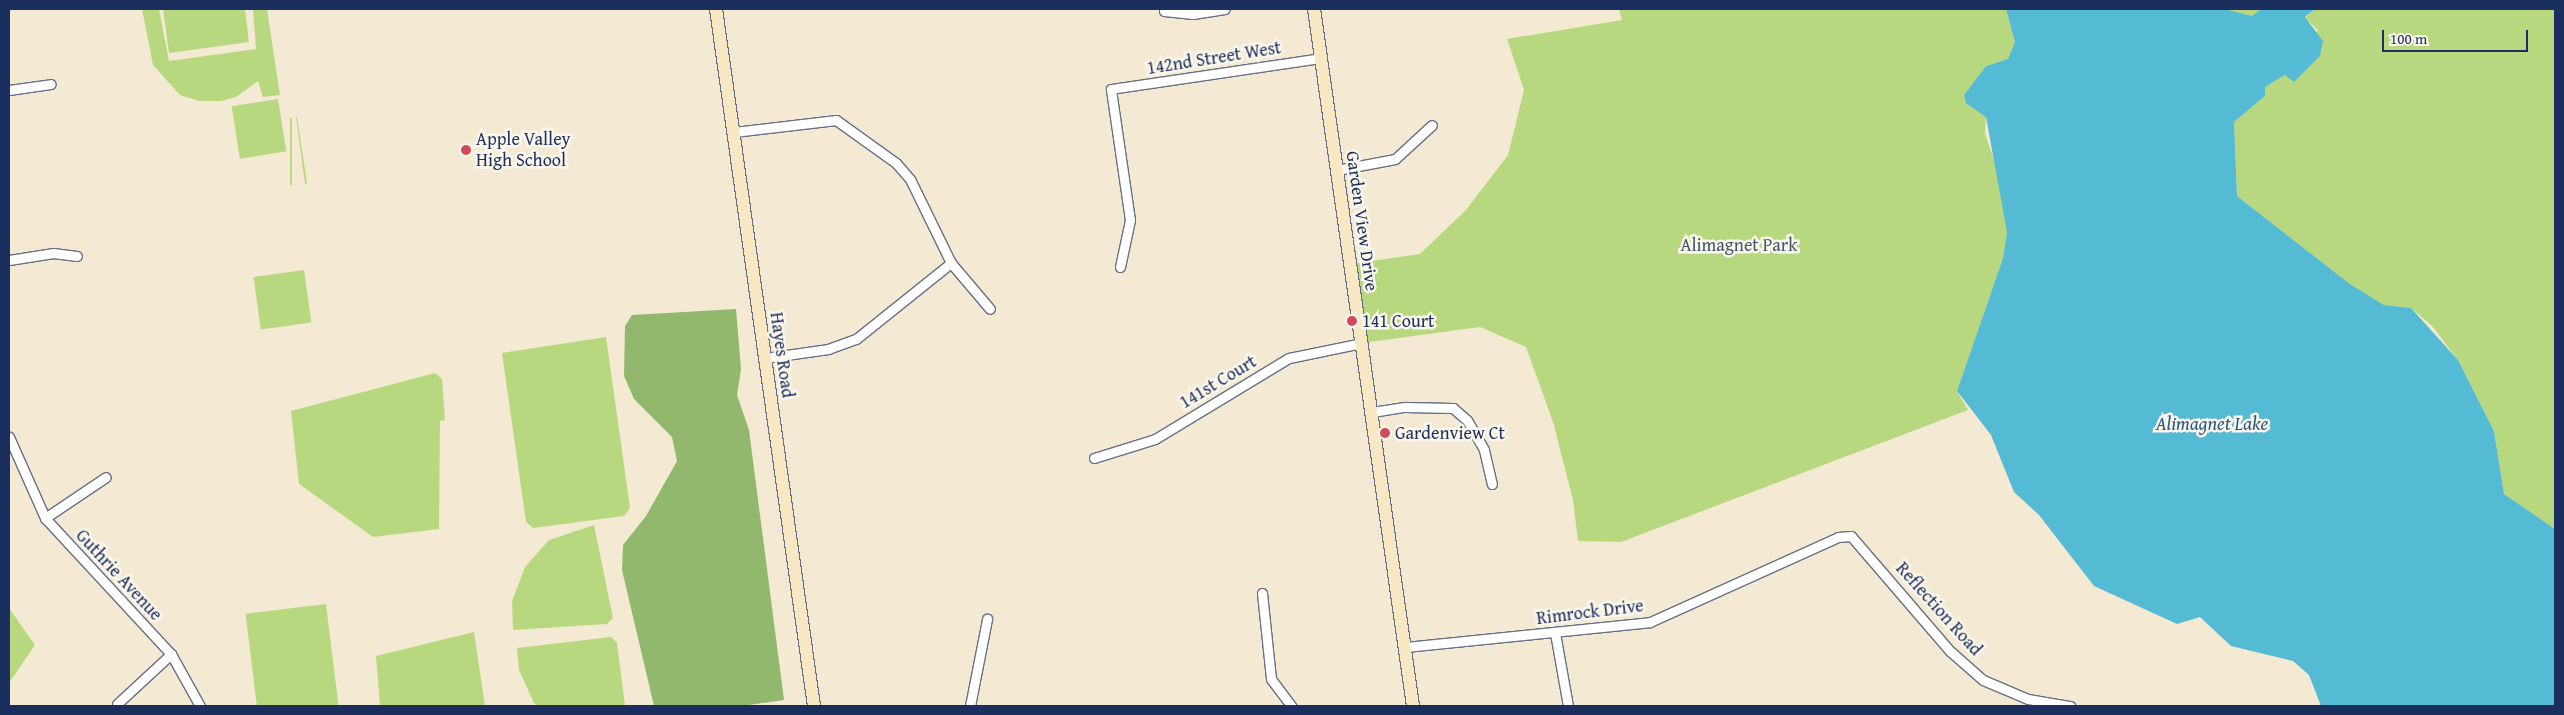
<!DOCTYPE html>
<style>
body{margin:0}
#map{position:relative;width:2564px;height:715px;overflow:hidden;background:#f4ead3;font-family:"Gentium Book Plus",serif}
div>[style]{position:absolute}
[style*='--x']{left:calc(var(--x)*1px);top:calc(var(--y)*1px);width:calc(var(--w)*1px);rotate:calc(var(--a)*1deg)}
.green>*{inset:0;background:#b8d87f;transform-origin:0 0}
.forest>*{inset:0;background:#92b86e}
.water>*{inset:0;background:#55bad3}
.roads{filter:drop-shadow(1px 0 #677087) drop-shadow(-1px 0 #677087) drop-shadow(0 1px #677087) drop-shadow(0 -1px #677087)}
.street>*{height:9px;margin:-4.5px;padding:0 4.5px;transform-origin:4.5px;border-radius:4.5px;background:#fff}
.secondary>*{height:12px;margin:-6px;padding:0 6px;transform-origin:6px;border-radius:6px;background:#f8e8c3}
.dots>*{width:14px;height:14px;translate:-50% -50%;box-sizing:border-box;border:2px solid #fbf7ec;border-radius:50%}
span{translate:-50% -50%;white-space:nowrap;text-align:center;line-height:1.15;-webkit-text-stroke:5px #fbf7ec;paint-order:stroke}
.street-label{font-size:18px;color:#1b2f5e}
.poi-label{font-size:18px;color:#1b2f5e}
.left{translate:0 -50%;text-align:left}
.park-label{font-size:18px;color:#425966}
.water-label{font-size:19px;color:#2c5981;font-style:italic}
.frame{position:absolute;inset:0;border:10px solid #1b2f5e;pointer-events:none}
.scale{position:absolute;left:2382px;top:30px;width:146px;height:22px;box-sizing:border-box;border:2px solid #1b2f5e;border-top:0;padding-left:6px;font-size:15px;line-height:18px;white-space:nowrap;color:#1b2f5e;-webkit-text-stroke:4px #fbf7ec;paint-order:stroke}
</style>
<div id="map">
<div class="green">
<div style="clip-path:polygon(142px 9px,159px 9px,169px 61px,256px 49px,253px 9px,267px 9px,280px 95px,263px 97px,258px 81px,236px 97px,221px 101px,199px 101px,180px 95px,153px 65px)"></div>
<div style="clip-path:polygon(163px 9px,245px 9px,249px 42px,169px 53px)"></div>
<div style="clip-path:polygon(1619px 9px,2006px 9px,2015px 42px,2008px 59px,1986px 66px,1964px 95px,1986px 117px,1985px 133px,2002px 184px,2007px 232px,2003px 258px,1957px 391px,1968px 410px,1621px 542px,1578px 541px,1573px 500px,1553px 422px,1526px 347px,1480px 327px,1362px 343px,1351px 264px,1420px 254px,1466px 210px,1508px 155px,1524px 90px,1507px 39px,1622px 20px)"></div>
<div style="clip-path:polygon(2225px 9px,2261px 9px,2252px 16px)"></div>
<div style="clip-path:polygon(2340px 9px,2555px 9px,2555px 529px,2504px 494px,2494px 431px,2458px 360px,2432px 326px,2411px 308px,2384px 305px,2350px 284px,2237px 196px,2234px 122px,2265px 96px,2264px 87px,2285px 75px,2318px 30px,2305px 18px,2314px 10px)"></div>
<div style="left:278px;top:99px;width:53px;height:47px;rotate:81deg"></div>
<div style="clip-path:polygon(296px 117px,297px 117px,307px 183px,305px 184px)"></div>
<div style="left:290px;top:118px;width:2px;height:67px"></div>
<div style="left:304px;top:270px;width:53px;height:51px;rotate:82deg"></div>
<div style="clip-path:polygon(606px 337px,630px 508px,624px 516px,533px 528px,526px 522px,502px 353px)"></div>
<div style="clip-path:polygon(435px 373px,442px 379px,445px 420px,440px 421px,439px 529px,373px 537px,299px 484px,291px 411px)"></div>
<div style="clip-path:polygon(594px 525px,613px 618px,607px 624px,513px 630px,512px 601px,525px 567px,549px 540px)"></div>
<div style="left:326px;top:604px;width:103px;height:81px;rotate:83deg"></div>
<div style="clip-path:polygon(9px 608px,35px 645px,9px 683px)"></div>
<div style="clip-path:polygon(474px 632px,485px 706px,380px 706px,376px 656px)"></div>
<div style="clip-path:polygon(611px 637px,617px 643px,625px 706px,538px 706px,534px 703px,519px 670px,517px 648px)"></div>
</div>
<div class="forest">
<div style="clip-path:polygon(736px 309px,741px 369px,737px 395px,749px 430px,784px 700px,742px 706px,654px 706px,622px 570px,623px 545px,646px 516px,677px 461px,672px 437px,634px 399px,624px 376px,625px 326px,632px 315px)"></div>
</div>
<div class="water">
<div style="clip-path:polygon(2006px 9px,2225px 9px,2252px 16px,2261px 9px,2340px 9px,2314px 10px,2305px 17px,2323px 41px,2320px 56px,2294px 82px,2285px 75px,2265px 87px,2265px 96px,2234px 122px,2237px 196px,2350px 284px,2384px 305px,2411px 308px,2458px 360px,2494px 431px,2504px 494px,2555px 529px,2555px 706px,2321px 706px,2309px 675px,2293px 661px,2231px 646px,2200px 617px,2177px 624px,2094px 586px,2039px 515px,2014px 492px,1991px 435px,1957px 391px,2003px 258px,2007px 232px,1986px 117px,1966px 103px,1964px 95px,1986px 66px,2008px 59px,2015px 42px)"></div>
</div>
<div class="roads">
<div class="street">
<div style="--x:1164;--y:11;--w:29;--a:6"></div>
<div style="--x:1193;--y:14;--w:32;--a:-9"></div>
<div style="--x:9;--y:90;--w:42;--a:-8.1"></div>
<div style="--x:734;--y:132;--w:103;--a:-6.7"></div>
<div style="--x:836;--y:120;--w:74;--a:35.6"></div>
<div style="--x:896;--y:163;--w:21;--a:49"></div>
<div style="--x:910;--y:179;--w:93;--a:64"></div>
<div style="--x:951;--y:263;--w:60;--a:49.7"></div>
<div style="--x:1337;--y:170;--w:59;--a:-10.7"></div>
<div style="--x:1395;--y:159;--w:50;--a:-42.6"></div>
<div style="--x:9;--y:260;--w:45;--a:-9"></div>
<div style="--x:53;--y:253;--w:24;--a:7"></div>
<div style="--x:1120;--y:267;--w:48;--a:-78"></div>
<div style="--x:1130;--y:220;--w:132;--a:-98.3"></div>
<div style="--x:1111;--y:89;--w:212;--a:-8.4"></div>
<div style="--x:765;--y:358;--w:64;--a:-8.1"></div>
<div style="--x:828;--y:349;--w:30;--a:-20"></div>
<div style="--x:856;--y:339;--w:122;--a:-38.7"></div>
<div style="--x:1372;--y:412;--w:33;--a:-9"></div>
<div style="--x:1405;--y:407;--w:48;--a:1.2"></div>
<div style="--x:1453;--y:408;--w:18;--a:41"></div>
<div style="--x:1467;--y:420;--w:34;--a:60"></div>
<div style="--x:1484;--y:450;--w:35;--a:77"></div>
<div style="--x:9;--y:437;--w:89;--a:66"></div>
<div style="--x:45;--y:518;--w:185;--a:47.2"></div>
<div style="--x:171;--y:654;--w:60;--a:60.9"></div>
<div style="--x:1094;--y:458;--w:64;--a:-17.3"></div>
<div style="--x:1155;--y:439;--w:157;--a:-31.2"></div>
<div style="--x:1289;--y:358;--w:75;--a:-11.6"></div>
<div style="--x:45;--y:518;--w:73;--a:-33.9"></div>
<div style="--x:1262;--y:593;--w:86;--a:84"></div>
<div style="--x:1271;--y:679;--w:34;--a:53"></div>
<div style="--x:1555;--y:633;--w:74;--a:79.9"></div>
<div style="--x:1405;--y:647;--w:246;--a:-5.8"></div>
<div style="--x:1650;--y:622;--w:206;--a:-24.3"></div>
<div style="--x:1838;--y:537;--w:13;--a:-4"></div>
<div style="--x:1851;--y:536;--w:152;--a:49.3"></div>
<div style="--x:1950;--y:651;--w:44;--a:41.3"></div>
<div style="--x:1983;--y:680;--w:49;--a:22.9"></div>
<div style="--x:2028;--y:699;--w:43;--a:9.5"></div>
<div style="--x:117;--y:704;--w:74;--a:-42.8"></div>
<div style="--x:970;--y:706;--w:89;--a:-78.9"></div>
</div>
<div class="secondary">
<div style="--x:716;--y:9;--w:704;--a:82"></div>
<div style="--x:1314;--y:9;--w:704;--a:81.92"></div>
</div>
</div>
<div class="dots">
<div style="left:466px;top:150px;background:#d1495b"></div>
<div style="left:1352px;top:321px;background:#d1495b"></div>
<div style="left:1385px;top:433px;background:#d1495b"></div>
</div>
<div class="street-label">
<span style="left:1214px;top:58px;rotate:-9deg">142nd Street West</span>
<span style="left:1362px;top:221px;rotate:82deg">Garden View Drive</span>
<span style="left:782px;top:355px;rotate:82deg">Hayes Road</span>
<span style="left:1218px;top:382px;rotate:-31deg">141st Court</span>
<span style="left:119px;top:575px;rotate:47deg">Guthrie Avenue</span>
<span style="left:1939px;top:609px;rotate:48deg">Reflection Road</span>
<span style="left:1590px;top:612px;rotate:-7deg">Rimrock Drive</span>
</div>
<div class="poi-label">
<span class="left" style="left:476px;top:150px">Apple Valley<br>High School</span>
<span class="left" style="left:1362px;top:321px">141 Court</span>
<span class="left" style="left:1395px;top:433px">Gardenview Ct</span>
</div>
<div class="park-label">
<span style="left:1739px;top:245px">Alimagnet Park</span>
</div>
<div class="water-label">
<span style="left:2212px;top:424px">Alimagnet Lake</span>
</div>
<div class="frame"></div>
<div class="scale">100 m</div>
</div>
